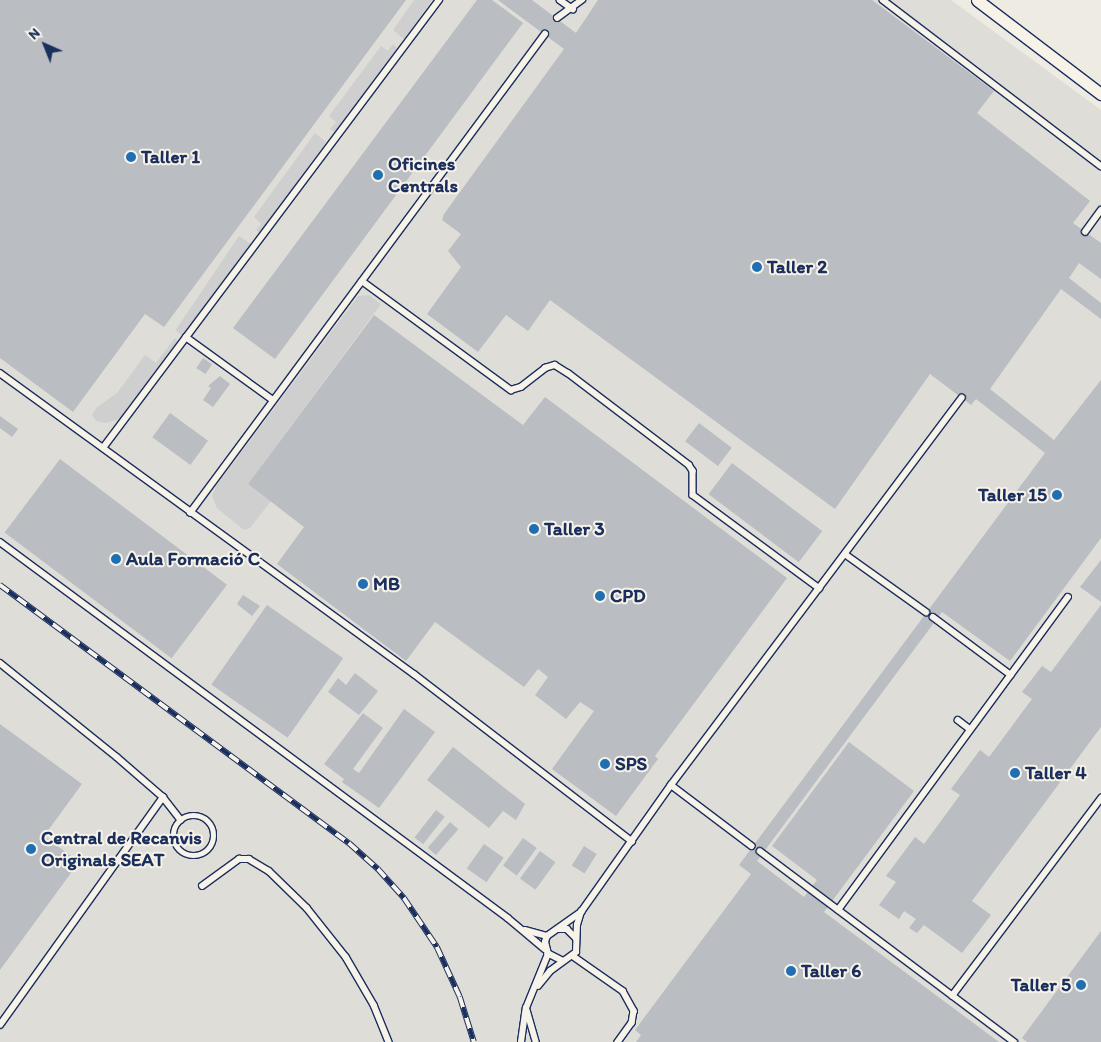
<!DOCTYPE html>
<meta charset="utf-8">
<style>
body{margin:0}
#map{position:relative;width:1101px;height:1042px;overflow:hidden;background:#eeebe2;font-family:Itim,sans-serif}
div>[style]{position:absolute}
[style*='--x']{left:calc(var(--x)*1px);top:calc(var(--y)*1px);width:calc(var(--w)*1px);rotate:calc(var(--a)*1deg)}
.built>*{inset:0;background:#deddd8}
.green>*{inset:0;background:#cfcfcf;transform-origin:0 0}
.building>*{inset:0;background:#babdc2;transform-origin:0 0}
.roads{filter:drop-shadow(1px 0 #1b2f5e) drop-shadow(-1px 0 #1b2f5e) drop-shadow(0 1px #1b2f5e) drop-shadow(0 -1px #1b2f5e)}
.lane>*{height:5.5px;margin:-2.75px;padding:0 2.75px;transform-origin:2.75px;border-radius:2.75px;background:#f7f3e8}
.lane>.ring{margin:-2.75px;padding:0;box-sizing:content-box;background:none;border:5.5px solid #f7f3e8;border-radius:50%}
.street>*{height:11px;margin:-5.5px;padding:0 5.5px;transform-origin:5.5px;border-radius:5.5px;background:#f7f3e8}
.rail>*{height:5.5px;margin-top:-2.75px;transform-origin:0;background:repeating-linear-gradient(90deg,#f7f3e8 0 11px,#1b2f5e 0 22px);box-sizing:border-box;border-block:1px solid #1b2f5e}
.dots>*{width:14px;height:14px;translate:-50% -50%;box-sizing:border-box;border:2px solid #f7f3e8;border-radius:50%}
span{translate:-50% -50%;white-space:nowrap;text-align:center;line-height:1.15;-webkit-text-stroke:4px #f7f3e8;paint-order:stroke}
.poi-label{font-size:19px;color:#1b2f5e;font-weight:700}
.left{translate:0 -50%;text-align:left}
.right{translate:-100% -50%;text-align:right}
.north{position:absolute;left:20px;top:20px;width:50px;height:50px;-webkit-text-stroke:4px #f7f3e8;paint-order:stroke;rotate:316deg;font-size:14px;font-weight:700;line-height:20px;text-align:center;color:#1b2f5e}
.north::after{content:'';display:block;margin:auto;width:18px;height:22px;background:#1b2f5e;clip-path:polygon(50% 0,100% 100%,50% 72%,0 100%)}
</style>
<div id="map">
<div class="built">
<div style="clip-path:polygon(0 0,951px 0,1101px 110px,1101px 1042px,0 1042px)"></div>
</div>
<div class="green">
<div style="clip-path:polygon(414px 0,432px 0,404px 39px,393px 30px)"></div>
<div style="clip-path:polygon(393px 44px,397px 48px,335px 132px,330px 129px,336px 122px,329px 116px,381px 46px,388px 51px)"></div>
<div style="clip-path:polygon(315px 133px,326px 142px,260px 233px,256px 230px,261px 224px,254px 217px)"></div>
<div style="left:239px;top:236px;width:14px;height:114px;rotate:34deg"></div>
<div style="clip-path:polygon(369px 295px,381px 304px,248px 484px,271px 501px,250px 528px,244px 530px,217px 508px,212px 496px,216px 486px,358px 296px)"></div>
<div style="clip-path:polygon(175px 338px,178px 342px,121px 419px,105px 423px,96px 421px,92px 415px,97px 407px,117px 393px,145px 355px,156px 363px)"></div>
</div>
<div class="building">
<div style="clip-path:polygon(0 0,406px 0,164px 327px,145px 314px,73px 412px,0 358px)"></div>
<div style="clip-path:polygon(477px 0,492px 0,523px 23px,275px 359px,233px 328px)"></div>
<div style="clip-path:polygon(498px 0,532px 0,576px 33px,598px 0,872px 0,994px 91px,977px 113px,1090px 201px,1073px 223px,1101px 243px,1101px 279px,1079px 263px,1069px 278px,1101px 303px,1101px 319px,1061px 289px,990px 389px,1054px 440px,1101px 380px,1101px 538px,1010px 661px,942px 612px,757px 861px,804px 897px,817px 880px,772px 846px,849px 742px,914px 791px,824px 912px,999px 1042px,636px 1042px,641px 1035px,635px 1030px,751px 874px,739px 865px,1045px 453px,976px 399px,971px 405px,930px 374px,835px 509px,550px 300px,528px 331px,506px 315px,478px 352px,427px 314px,461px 267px,448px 251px,461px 234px,442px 220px,444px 214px,564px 49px)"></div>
<div style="clip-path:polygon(374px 315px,523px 425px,545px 397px,787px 578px,655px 756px,658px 759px,616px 816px,552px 769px,594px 711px,580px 702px,566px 719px,535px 695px,548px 677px,538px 669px,524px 687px,435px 622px,406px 661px,277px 564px,304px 527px,248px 484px)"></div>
<div style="left:203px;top:358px;width:11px;height:12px;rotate:34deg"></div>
<div style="clip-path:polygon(220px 376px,230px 384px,213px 407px,203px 400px,211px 388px,208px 386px)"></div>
<div style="left:170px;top:413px;width:47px;height:30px;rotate:36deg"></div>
<div style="clip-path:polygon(0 416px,18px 429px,12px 437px,0 428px)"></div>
<div style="left:699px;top:423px;width:41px;height:23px;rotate:37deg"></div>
<div style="left:60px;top:459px;width:209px;height:92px;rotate:37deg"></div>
<div style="left:732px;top:463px;width:113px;height:39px;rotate:37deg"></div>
<div style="clip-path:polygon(1101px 560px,1101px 602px,1080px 587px)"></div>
<div style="clip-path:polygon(243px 595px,260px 606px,252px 616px,237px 604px)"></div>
<div style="left:267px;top:605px;width:93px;height:97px;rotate:35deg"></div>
<div style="clip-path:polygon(1101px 605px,1101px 727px,972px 901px,991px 915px,962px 953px,924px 925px,917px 933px,909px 928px,916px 919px,904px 911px,899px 919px,879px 905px,896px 882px,886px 876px,915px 837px,924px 844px,960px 795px,951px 789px,980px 750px,989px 757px,1032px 699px,1022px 692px,1042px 666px,1051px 672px)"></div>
<div style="clip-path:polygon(355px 673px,378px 691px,359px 715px,328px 692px,338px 678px,346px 685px)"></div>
<div style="clip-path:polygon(404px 709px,435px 732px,379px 808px,342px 782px,344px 779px,324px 764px,363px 713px,383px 728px,353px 769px,359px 773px)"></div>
<div style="clip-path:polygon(0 724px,82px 784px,44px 836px,79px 862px,0 970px)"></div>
<div style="clip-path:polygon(453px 747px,525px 804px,516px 820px,503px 811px,489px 828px,427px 780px)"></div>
<div style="left:436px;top:810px;width:11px;height:35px;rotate:38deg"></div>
<div style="left:450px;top:822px;width:11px;height:34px;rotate:41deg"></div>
<div style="left:523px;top:838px;width:17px;height:34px;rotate:36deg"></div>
<div style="left:484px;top:844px;width:24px;height:30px;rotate:35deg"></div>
<div style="left:584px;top:846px;width:15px;height:23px;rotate:32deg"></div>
<div style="left:540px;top:851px;width:19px;height:34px;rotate:36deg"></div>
<div style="clip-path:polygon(1101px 931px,1101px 1042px,1027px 1042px,1022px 1038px)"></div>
</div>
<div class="roads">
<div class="lane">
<div style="--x:560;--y:0;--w:16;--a:35"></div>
<div style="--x:883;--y:0;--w:274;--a:37.3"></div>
<div style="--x:557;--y:18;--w:31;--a:-36"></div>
<div style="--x:1085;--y:232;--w:27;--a:-54"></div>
<div style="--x:362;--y:281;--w:185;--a:36.2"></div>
<div style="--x:511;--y:390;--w:10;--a:-17"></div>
<div style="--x:521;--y:387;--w:31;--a:-38"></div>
<div style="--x:545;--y:368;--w:10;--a:-17"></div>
<div style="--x:555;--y:365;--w:15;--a:32"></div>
<div style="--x:568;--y:373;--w:152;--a:37.2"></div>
<div style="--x:689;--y:465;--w:7;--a:56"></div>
<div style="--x:693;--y:471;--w:24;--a:90"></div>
<div style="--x:693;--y:495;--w:157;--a:36.4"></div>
<div style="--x:186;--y:337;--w:107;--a:35.9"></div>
<div style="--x:0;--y:373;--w:512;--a:36.02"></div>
<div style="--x:414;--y:674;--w:275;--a:37.5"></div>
<div style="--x:103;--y:448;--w:560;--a:-53.13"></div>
<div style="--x:190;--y:513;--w:596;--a:-53.46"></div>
<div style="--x:0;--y:542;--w:632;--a:36.51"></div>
<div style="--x:508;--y:918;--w:48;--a:40"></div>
<div style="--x:845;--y:554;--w:100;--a:35.6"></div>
<div style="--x:933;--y:617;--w:97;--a:36.6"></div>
<div style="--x:0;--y:663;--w:150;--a:38.8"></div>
<div style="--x:117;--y:757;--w:61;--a:41"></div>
<div style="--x:163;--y:797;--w:29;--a:52"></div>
<div style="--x:958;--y:720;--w:15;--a:37"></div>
<div style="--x:671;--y:785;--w:101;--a:37"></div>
<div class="ring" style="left:174px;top:816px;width:34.5px;height:34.5px"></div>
<div style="--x:760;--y:851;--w:318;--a:36.9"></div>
<div style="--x:202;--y:886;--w:46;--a:-36.1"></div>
<div style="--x:239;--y:859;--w:10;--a:0"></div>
<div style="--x:249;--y:859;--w:23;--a:31"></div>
<div style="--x:269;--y:871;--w:53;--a:44.2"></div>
<div style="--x:307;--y:908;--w:63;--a:51.5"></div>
<div style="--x:346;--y:957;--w:56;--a:59.7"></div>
<div style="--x:374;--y:1005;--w:40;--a:68"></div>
<div style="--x:838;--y:910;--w:388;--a:-53.7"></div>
<div style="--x:559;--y:929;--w:8;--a:0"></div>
<div style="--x:567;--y:929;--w:13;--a:45"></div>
<div style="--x:525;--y:930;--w:23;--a:15"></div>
<div style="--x:573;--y:956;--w:61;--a:35"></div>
<div style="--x:623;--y:991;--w:23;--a:61"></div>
<div style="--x:634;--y:1011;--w:12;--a:99"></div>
<div style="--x:632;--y:1023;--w:24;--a:126"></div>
<div style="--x:562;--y:961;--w:16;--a:-153"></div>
<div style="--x:548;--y:954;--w:12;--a:-104"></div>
<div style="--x:545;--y:942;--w:6;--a:-72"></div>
<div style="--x:547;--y:936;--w:42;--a:-35.2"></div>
<div style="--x:581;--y:912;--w:156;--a:-54.7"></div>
<div style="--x:671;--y:785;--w:484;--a:-53.1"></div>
<div style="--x:538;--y:986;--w:19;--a:-51"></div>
<div style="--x:550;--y:971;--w:32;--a:-36"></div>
<div style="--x:576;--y:952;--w:27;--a:-88"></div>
<div style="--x:577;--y:925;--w:14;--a:-73"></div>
<div style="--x:952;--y:996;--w:248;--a:-53"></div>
<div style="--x:527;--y:1010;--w:33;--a:74"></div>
<div style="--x:0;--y:1025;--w:280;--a:-54.4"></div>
<div style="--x:521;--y:1042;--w:34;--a:-82"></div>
<div style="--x:526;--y:1008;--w:58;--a:-67.8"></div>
</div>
<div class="street">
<div style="--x:977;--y:0;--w:156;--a:37.2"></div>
</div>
</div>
<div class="rail">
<div style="--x:0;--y:585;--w:434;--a:36.5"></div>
<div style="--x:349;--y:843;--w:39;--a:42"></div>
<div style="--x:378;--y:869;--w:39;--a:48"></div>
<div style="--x:404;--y:898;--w:59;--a:56"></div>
<div style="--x:437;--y:947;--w:55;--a:65.3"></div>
<div style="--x:460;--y:997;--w:47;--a:72.7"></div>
</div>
<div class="dots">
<div style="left:131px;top:157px;background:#1f6fb2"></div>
<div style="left:378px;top:175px;background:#1f6fb2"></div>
<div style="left:757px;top:267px;background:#1f6fb2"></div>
<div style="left:1057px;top:495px;background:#1f6fb2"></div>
<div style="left:534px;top:529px;background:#1f6fb2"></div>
<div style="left:116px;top:559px;background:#1f6fb2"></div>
<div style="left:363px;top:584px;background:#1f6fb2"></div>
<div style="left:600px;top:596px;background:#1f6fb2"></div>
<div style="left:605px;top:764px;background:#1f6fb2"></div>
<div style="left:1015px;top:773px;background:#1f6fb2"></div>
<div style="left:31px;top:849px;background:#1f6fb2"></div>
<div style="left:791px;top:971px;background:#1f6fb2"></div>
<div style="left:1081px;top:985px;background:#1f6fb2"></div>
</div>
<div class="poi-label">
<span class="left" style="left:141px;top:157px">Taller 1</span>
<span class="left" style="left:388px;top:175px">Oficines<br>Centrals</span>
<span class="left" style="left:767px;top:267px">Taller 2</span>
<span class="right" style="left:1047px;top:495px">Taller 15</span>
<span class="left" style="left:544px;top:529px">Taller 3</span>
<span class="left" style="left:126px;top:559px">Aula Formació C</span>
<span class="left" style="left:373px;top:584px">MB</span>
<span class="left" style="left:610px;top:596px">CPD</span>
<span class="left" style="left:615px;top:764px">SPS</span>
<span class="left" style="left:1025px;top:773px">Taller 4</span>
<span class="left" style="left:41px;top:849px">Central de Recanvis<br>Originals SEAT</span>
<span class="left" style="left:801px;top:971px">Taller 6</span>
<span class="right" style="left:1071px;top:985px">Taller 5</span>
</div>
<div class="north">N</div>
</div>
